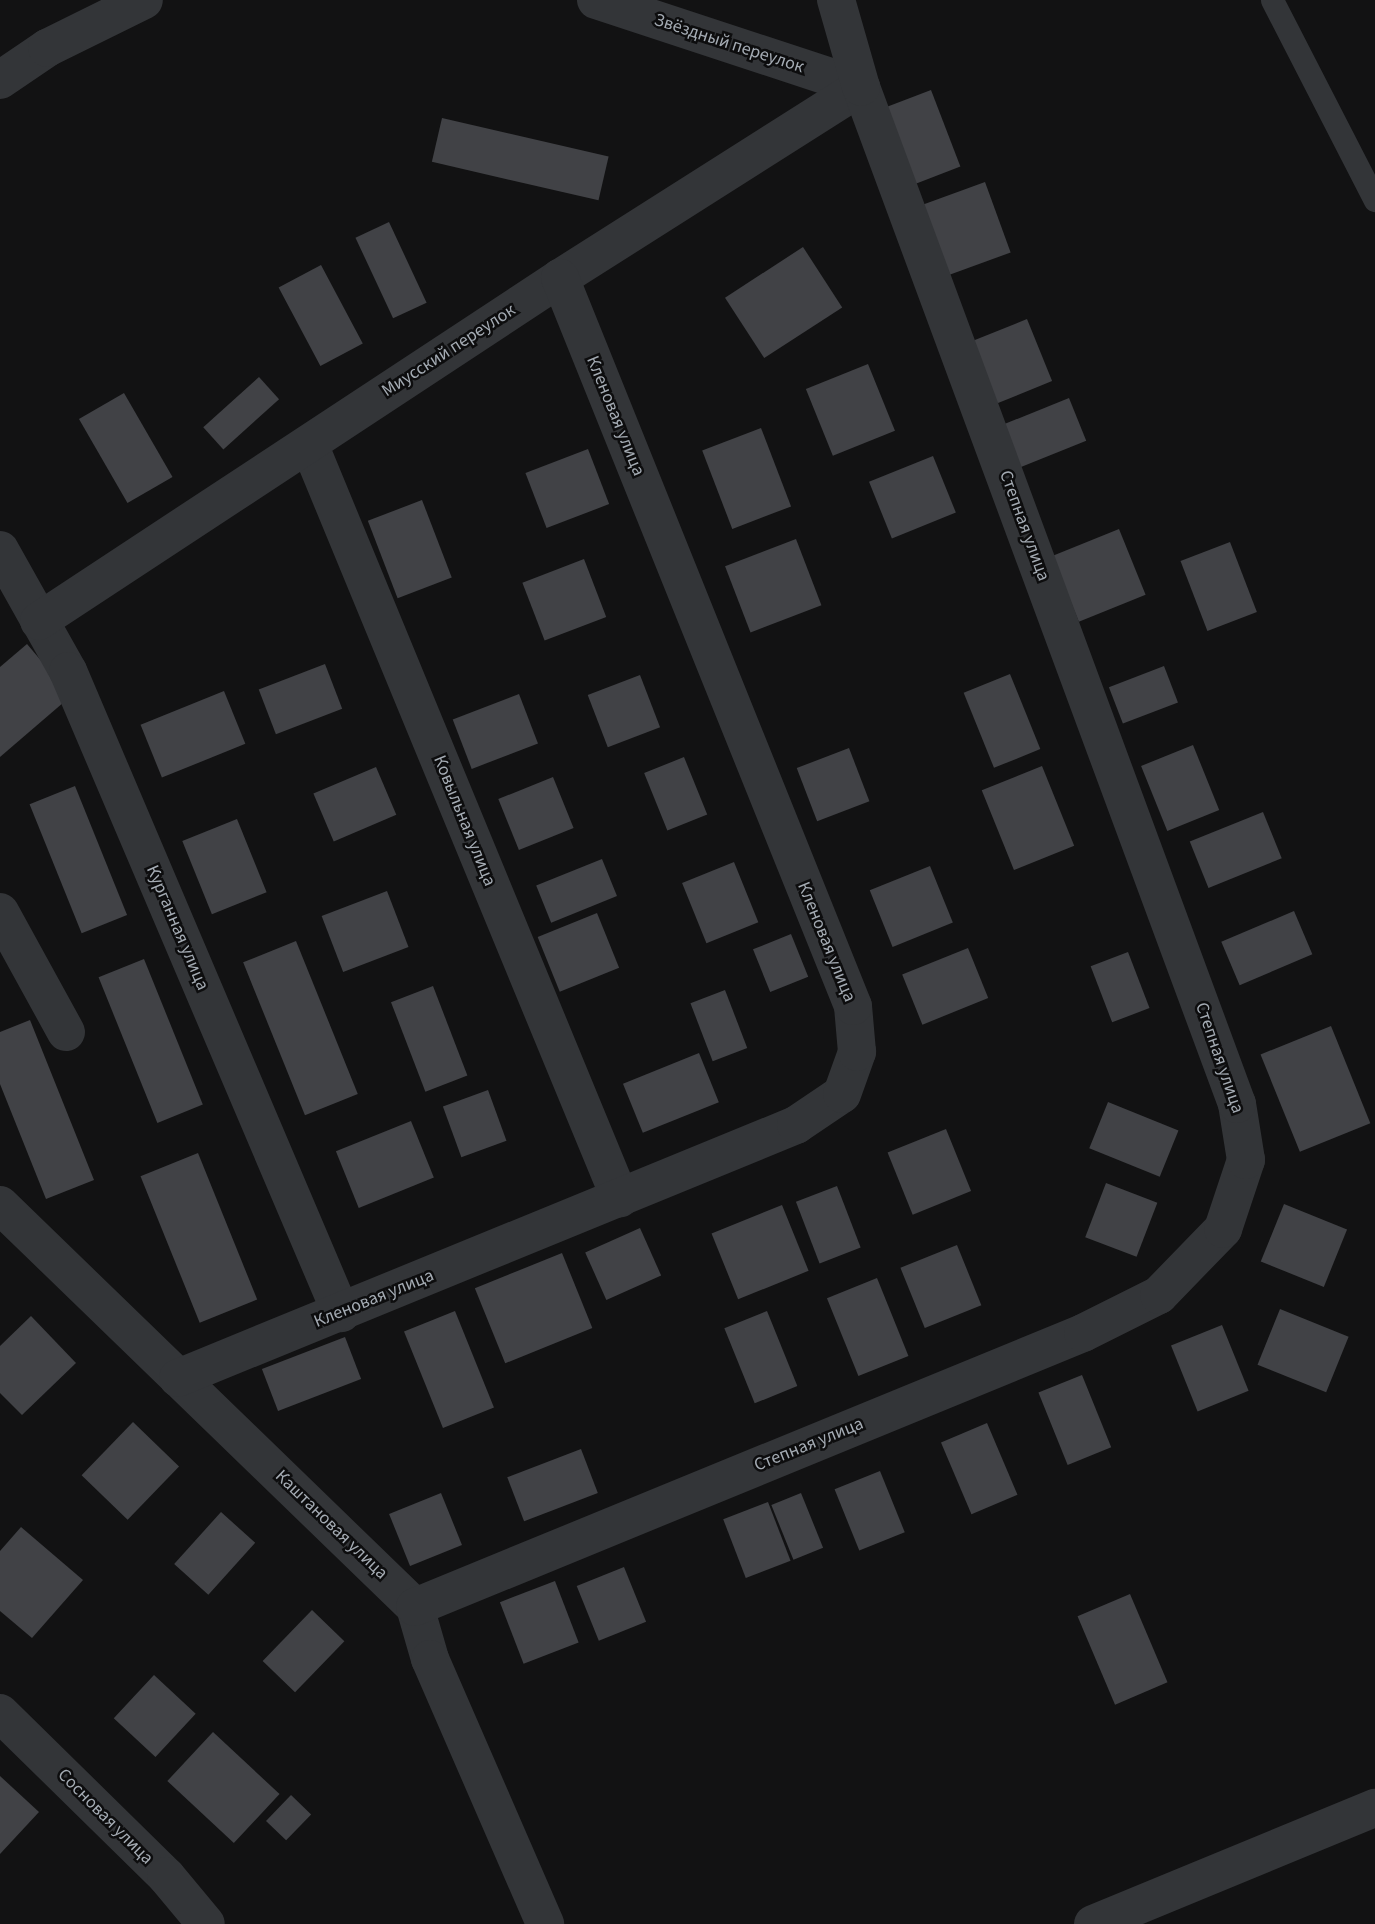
<!DOCTYPE html>
<meta charset="utf-8">
<style>
body{margin:0}
#map{position:relative;width:1375px;height:1924px;overflow:hidden;background:#121213;font-family:"Source Sans 3",sans-serif}
div>[style]{position:absolute}
[style*='--x']{left:calc(var(--x)*1px);top:calc(var(--y)*1px);width:calc(var(--w)*1px);rotate:calc(var(--a)*1deg)}
.building>*{inset:0;background:#414246;transform-origin:0 0}
.lane>*{height:23px;margin:-11.5px;padding:0 11.5px;transform-origin:11.5px;border-radius:11.5px;background:#333538}
.street>*{height:38px;margin:-19px;padding:0 19px;transform-origin:19px;border-radius:19px;background:#333538}
span{translate:-50% -50%;white-space:nowrap;text-align:center;line-height:1.15;-webkit-text-stroke:5px #0d0d0e;paint-order:stroke}
.street-label{font-size:18px;color:#a4abb3}
</style>
<div id="map">
<div class="building">
<div style="left:931px;top:90px;width:82px;height:54px;rotate:69deg"></div>
<div style="left:442px;top:118px;width:171px;height:45px;rotate:13deg"></div>
<div style="left:985px;top:182px;width:75px;height:73px;rotate:70deg"></div>
<div style="left:389px;top:222px;width:89px;height:37px;rotate:65deg"></div>
<div style="left:803px;top:247px;width:72px;height:93px;rotate:57deg"></div>
<div style="left:321px;top:265px;width:89px;height:48px;rotate:62deg"></div>
<div style="left:1027px;top:319px;width:67px;height:71px;rotate:68deg"></div>
<div style="left:868px;top:364px;width:72px;height:67px;rotate:68deg"></div>
<div style="left:259px;top:377px;width:30px;height:75px;rotate:48deg"></div>
<div style="left:124px;top:393px;width:97px;height:52px;rotate:60deg"></div>
<div style="left:1069px;top:398px;width:46px;height:75px;rotate:68deg"></div>
<div style="left:761px;top:428px;width:84px;height:63px;rotate:69deg"></div>
<div style="left:588px;top:449px;width:59px;height:67px;rotate:69deg"></div>
<div style="left:933px;top:456px;width:61px;height:69px;rotate:68deg"></div>
<div style="left:422px;top:500px;width:83px;height:58px;rotate:69deg"></div>
<div style="left:1119px;top:529px;width:71px;height:72px;rotate:68deg"></div>
<div style="left:796px;top:539px;width:71px;height:76px;rotate:69deg"></div>
<div style="left:1230px;top:542px;width:75px;height:53px;rotate:69deg"></div>
<div style="left:584px;top:559px;width:62px;height:66px;rotate:69deg"></div>
<div style="clip-path:polygon(27px 644px,71px 696px,0 757px,0 667px)"></div>
<div style="left:325px;top:664px;width:48px;height:71px;rotate:69deg"></div>
<div style="left:1164px;top:666px;width:39px;height:59px;rotate:69deg"></div>
<div style="left:1010px;top:674px;width:81px;height:50px;rotate:68deg"></div>
<div style="left:640px;top:675px;width:56px;height:56px;rotate:69deg"></div>
<div style="left:224px;top:691px;width:57px;height:90px;rotate:68deg"></div>
<div style="left:519px;top:694px;width:53px;height:71px;rotate:69deg"></div>
<div style="left:1193px;top:745px;width:70px;height:56px;rotate:68deg"></div>
<div style="left:849px;top:748px;width:57px;height:56px;rotate:69deg"></div>
<div style="left:684px;top:757px;width:62px;height:43px;rotate:68deg"></div>
<div style="left:1042px;top:766px;width:86px;height:65px;rotate:68deg"></div>
<div style="left:376px;top:767px;width:52px;height:68px;rotate:67deg"></div>
<div style="left:553px;top:777px;width:55px;height:59px;rotate:68deg"></div>
<div style="left:75px;top:786px;width:139px;height:49px;rotate:68deg"></div>
<div style="left:1263px;top:812px;width:50px;height:79px;rotate:68deg"></div>
<div style="left:237px;top:819px;width:79px;height:59px;rotate:68deg"></div>
<div style="left:602px;top:859px;width:40px;height:71px;rotate:68deg"></div>
<div style="left:734px;top:862px;width:65px;height:56px;rotate:68deg"></div>
<div style="left:930px;top:866px;width:61px;height:65px;rotate:68deg"></div>
<div style="left:387px;top:891px;width:60px;height:70px;rotate:69deg"></div>
<div style="left:1294px;top:911px;width:47px;height:79px;rotate:67deg"></div>
<div style="left:597px;top:913px;width:59px;height:64px;rotate:68deg"></div>
<div style="left:791px;top:934px;width:46px;height:41px;rotate:68deg"></div>
<div style="left:296px;top:941px;width:165px;height:57px;rotate:68deg"></div>
<div style="left:968px;top:948px;width:54px;height:71px;rotate:68deg"></div>
<div style="left:1128px;top:952px;width:60px;height:40px;rotate:69deg"></div>
<div style="left:144px;top:959px;width:157px;height:49px;rotate:68deg"></div>
<div style="left:433px;top:986px;width:96px;height:45px;rotate:69deg"></div>
<div style="left:725px;top:990px;width:62px;height:37px;rotate:69deg"></div>
<div style="clip-path:polygon(30px 1020px,94px 1180px,46px 1199px,0 1084px,0 1032px)"></div>
<div style="left:1331px;top:1026px;width:105px;height:76px;rotate:68deg"></div>
<div style="left:699px;top:1053px;width:53px;height:82px;rotate:68deg"></div>
<div style="left:488px;top:1090px;width:54px;height:48px;rotate:70deg"></div>
<div style="left:1108px;top:1102px;width:76px;height:50px;rotate:22deg"></div>
<div style="left:411px;top:1121px;width:61px;height:81px;rotate:68deg"></div>
<div style="left:946px;top:1129px;width:67px;height:63px;rotate:68deg"></div>
<div style="left:198px;top:1153px;width:158px;height:62px;rotate:68deg"></div>
<div style="left:1106px;top:1183px;width:55px;height:58px;rotate:21deg"></div>
<div style="left:837px;top:1186px;width:66px;height:44px;rotate:69deg"></div>
<div style="left:1284px;top:1204px;width:68px;height:62px;rotate:22deg"></div>
<div style="left:782px;top:1205px;width:71px;height:76px;rotate:68deg"></div>
<div style="left:640px;top:1228px;width:52px;height:60px;rotate:66deg"></div>
<div style="left:957px;top:1245px;width:65px;height:61px;rotate:68deg"></div>
<div style="left:562px;top:1253px;width:81px;height:94px;rotate:68deg"></div>
<div style="left:877px;top:1278px;width:84px;height:54px;rotate:68deg"></div>
<div style="left:1280px;top:1309px;width:74px;height:60px;rotate:22deg"></div>
<div style="left:455px;top:1311px;width:104px;height:55px;rotate:68deg"></div>
<div style="left:767px;top:1311px;width:81px;height:46px;rotate:68deg"></div>
<div style="clip-path:polygon(31px 1316px,76px 1363px,22px 1415px,0 1393px,0 1346px)"></div>
<div style="left:1222px;top:1325px;width:71px;height:55px;rotate:68deg"></div>
<div style="left:345px;top:1337px;width:45px;height:89px;rotate:69deg"></div>
<div style="left:1082px;top:1375px;width:78px;height:47px;rotate:68deg"></div>
<div style="left:133px;top:1422px;width:64px;height:74px;rotate:44deg"></div>
<div style="left:987px;top:1423px;width:78px;height:50px;rotate:67deg"></div>
<div style="left:581px;top:1449px;width:47px;height:79px;rotate:69deg"></div>
<div style="left:880px;top:1471px;width:66px;height:49px;rotate:68deg"></div>
<div style="left:441px;top:1493px;width:56px;height:56px;rotate:68deg"></div>
<div style="left:801px;top:1493px;width:59px;height:32px;rotate:68deg"></div>
<div style="left:768px;top:1502px;width:63px;height:48px;rotate:69deg"></div>
<div style="left:221px;top:1512px;width:46px;height:70px;rotate:42deg"></div>
<div style="clip-path:polygon(21px 1527px,83px 1580px,32px 1638px,0 1611px,0 1551px)"></div>
<div style="left:624px;top:1567px;width:59px;height:51px;rotate:68deg"></div>
<div style="left:555px;top:1581px;width:66px;height:59px;rotate:69deg"></div>
<div style="left:1130px;top:1594px;width:96px;height:57px;rotate:67deg"></div>
<div style="left:312px;top:1610px;width:45px;height:71px;rotate:44deg"></div>
<div style="left:154px;top:1675px;width:57px;height:59px;rotate:43deg"></div>
<div style="left:213px;top:1732px;width:91px;height:67px;rotate:43deg"></div>
<div style="clip-path:polygon(0 1776px,39px 1812px,0 1854px)"></div>
<div style="left:291px;top:1795px;width:28px;height:36px;rotate:44deg"></div>
</div>
<div class="lane">
<div style="--x:1272;--y:0;--w:225;--a:62.8"></div>
</div>
<div class="street">
<div style="--x:596;--y:0;--w:279;--a:18.2"></div>
<div style="--x:0;--y:80;--w:57;--a:-34.2"></div>
<div style="--x:47;--y:48;--w:108;--a:-26.3"></div>
<div style="--x:309;--y:444;--w:816;--a:67.59"></div>
<div style="--x:0;--y:550;--w:139;--a:60.7"></div>
<div style="--x:68;--y:671;--w:698;--a:66.96"></div>
<div style="--x:39;--y:621;--w:624;--a:-33.36"></div>
<div style="--x:560;--y:278;--w:356;--a:-32.4"></div>
<div style="--x:0;--y:912;--w:137;--a:61.2"></div>
<div style="--x:0;--y:1205;--w:578;--a:44.09"></div>
<div style="--x:415;--y:1607;--w:54;--a:73.9"></div>
<div style="--x:430;--y:1659;--w:289;--a:66.5"></div>
<div style="--x:178;--y:1378;--w:668;--a:-22.26"></div>
<div style="--x:796;--y:1125;--w:55;--a:-34"></div>
<div style="--x:842;--y:1094;--w:45;--a:-70.3"></div>
<div style="--x:857;--y:1052;--w:46;--a:-95"></div>
<div style="--x:853;--y:1006;--w:785;--a:-111.92"></div>
<div style="--x:415;--y:1607;--w:722;--a:-22.3"></div>
<div style="--x:1083;--y:1333;--w:85;--a:-26.6"></div>
<div style="--x:1159;--y:1295;--w:92;--a:-45.9"></div>
<div style="--x:1223;--y:1229;--w:73;--a:-71.6"></div>
<div style="--x:1246;--y:1160;--w:57;--a:-99.1"></div>
<div style="--x:1237;--y:1104;--w:1084;--a:-110.29"></div>
<div style="--x:861;--y:87;--w:91;--a:-106"></div>
<div style="--x:0;--y:1713;--w:233;--a:44.5"></div>
<div style="--x:166;--y:1876;--w:62;--a:50.2"></div>
<div style="--x:1093;--y:1924;--w:305;--a:-22.4"></div>
</div>
<div class="street-label">
<span style="left:729px;top:44px;rotate:18deg">Звёздный переулок</span>
<span style="left:449px;top:351px;rotate:-33deg">Миусский переулок</span>
<span style="left:615px;top:416px;rotate:68deg">Кленовая улица</span>
<span style="left:1024px;top:526px;rotate:70deg">Степная улица</span>
<span style="left:464px;top:821px;rotate:68deg">Ковыльная улица</span>
<span style="left:177px;top:928px;rotate:67deg">Курганная улица</span>
<span style="left:826px;top:942px;rotate:68deg">Кленовая улица</span>
<span style="left:1219px;top:1058px;rotate:71deg">Степная улица</span>
<span style="left:374px;top:1299px;rotate:-22deg">Кленовая улица</span>
<span style="left:809px;top:1445px;rotate:-22deg">Степная улица</span>
<span style="left:331px;top:1525px;rotate:44deg">Каштановая улица</span>
<span style="left:105px;top:1817px;rotate:45deg">Сосновая улица</span>
</div>
</div>
